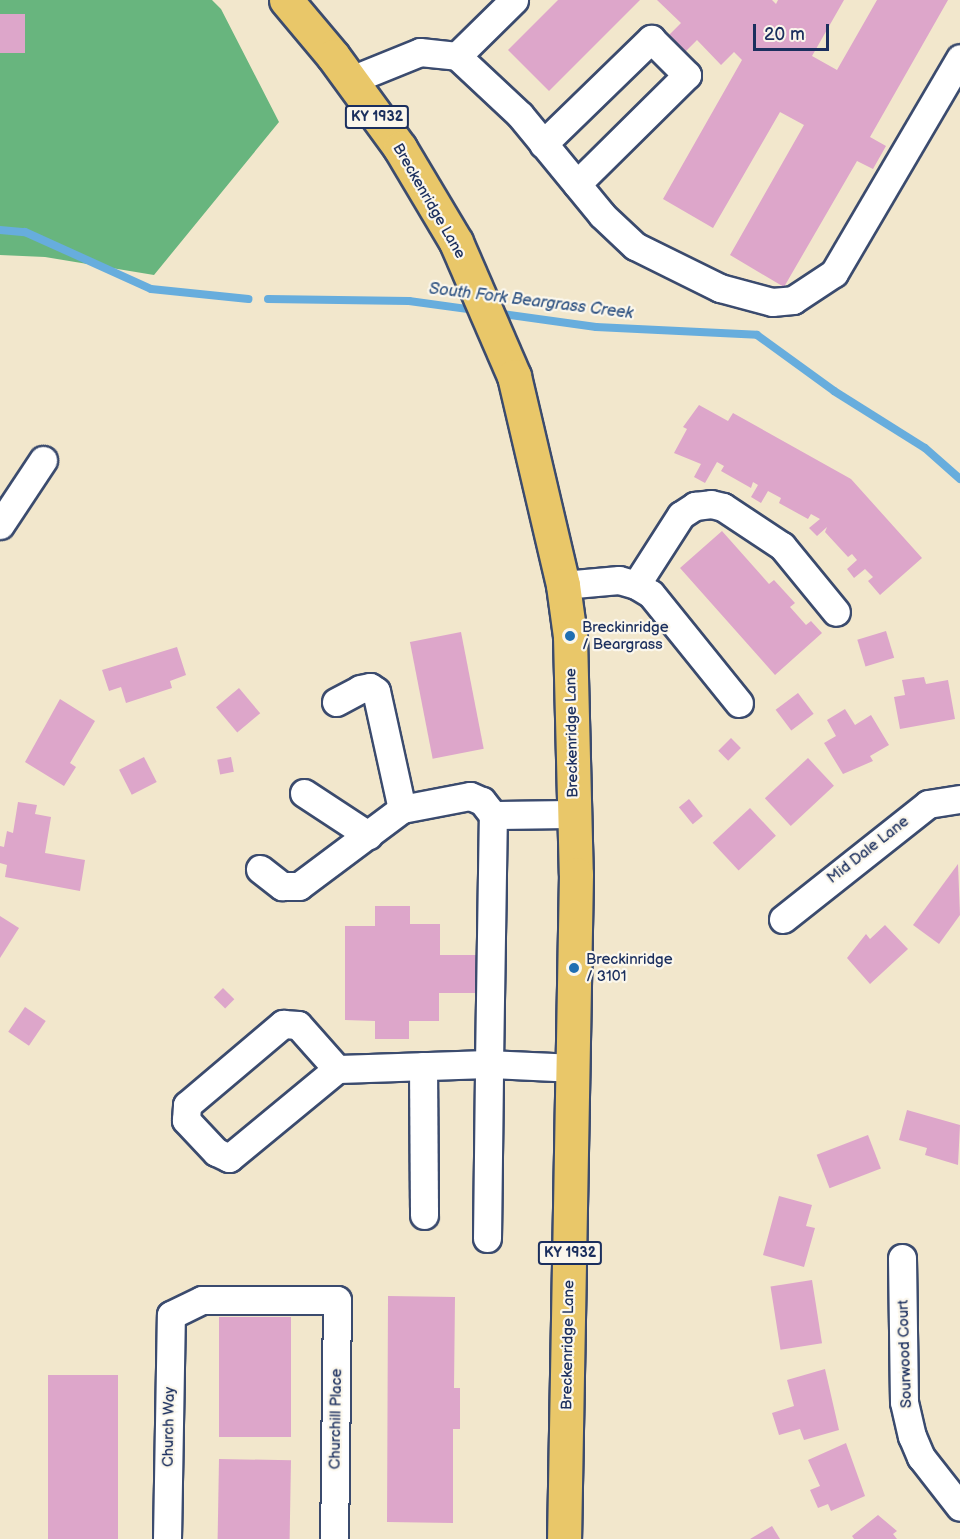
<!DOCTYPE html>
<style>
body{margin:0}
#map{position:relative;width:960px;height:1539px;overflow:hidden;background:#f2e7cc;font-family:"Balsamiq Sans",sans-serif}
div>[style]{position:absolute}
[style*='--x']{left:calc(var(--x)*1px);top:calc(var(--y)*1px);width:calc(var(--w)*1px);rotate:calc(var(--a)*1deg)}
.forest>*{inset:0;background:#68b57e}
.stream>*{height:8px;margin:-4px;padding:0 4px;transform-origin:4px;border-radius:4px;background:#67addd}
.building>*{inset:0;background:#dda6ca;transform-origin:0 0}
.roads{filter:drop-shadow(2px 0 #3b4b6e) drop-shadow(-2px 0 #3b4b6e) drop-shadow(0 2px #3b4b6e) drop-shadow(0 -2px #3b4b6e)}
.minor>*{height:27px;margin:-13.5px;padding:0 13.5px;transform-origin:13.5px;border-radius:13.5px;background:#fff}
.major>*{height:33px;margin:-16.5px;padding:0 16.5px;transform-origin:16.5px;border-radius:16.5px;background:#e9c769}
.dots>*{width:16px;height:16px;translate:-50% -50%;box-sizing:border-box;border:3px solid #fbf7ec;border-radius:50%}
span{translate:-50% -50%;white-space:nowrap;text-align:center;line-height:1.15;-webkit-text-stroke:4.5px #fbf7ec;paint-order:stroke}
.shield-label span{padding:2px 4px;background:#fbf7ec;border:2px solid;border-radius:4px;-webkit-text-stroke-width:0}
.shield-label{font-size:14px;color:#1b2f5e;font-weight:700}
.street-label{font-size:15px;color:#1b2f5e}
.poi-label{font-size:15px;color:#1b2f5e}
.left{translate:0 -50%;text-align:left}
.water-label{font-size:16px;color:#325584;font-style:italic}
.scale{position:absolute;left:753px;top:24px;width:76px;height:27px;box-sizing:border-box;border:3px solid #1b2f5e;border-top:0;padding-left:8px;font-size:18px;line-height:21px;white-space:nowrap;color:#1b2f5e;-webkit-text-stroke:4px #fbf7ec;paint-order:stroke}
</style>
<div id="map">
<div class="forest">
<div style="clip-path:polygon(0 0,212px 0,221px 9px,279px 122px,154px 275px,45px 257px,0 255px)"></div>
</div>
<div class="stream">
<div style="--x:0;--y:230;--w:25;--a:5"></div>
<div style="--x:25;--y:232;--w:138;--a:24.3"></div>
<div style="--x:151;--y:289;--w:98;--a:5.9"></div>
<div style="--x:268;--y:299;--w:141;--a:0.8"></div>
<div style="--x:409;--y:301;--w:67;--a:7.8"></div>
<div style="--x:496;--y:313;--w:101;--a:8"></div>
<div style="--x:596;--y:327;--w:161;--a:2.8"></div>
<div style="--x:757;--y:335;--w:95;--a:36"></div>
<div style="--x:834;--y:391;--w:107;--a:32.1"></div>
<div style="--x:925;--y:448;--w:47;--a:41.5"></div>
</div>
<div class="building">
<div style="clip-path:polygon(558px 0,640px 0,549px 91px,508px 50px)"></div>
<div style="clip-path:polygon(657px 0,772px 0,776px 4px,778px 0,844px 0,812px 56px,837px 70px,877px 0,948px 0,870px 137px,886px 146px,873px 169px,857px 161px,784px 287px,730px 255px,804px 125px,780px 112px,713px 228px,663px 199px,742px 60px,734px 52px,721px 65px,697px 40px,683px 54px,666px 38px,681px 23px)"></div>
<div style="left:0;top:14px;width:25px;height:39px"></div>
<div style="clip-path:polygon(699px 405px,728px 421px,733px 413px,851px 479px,922px 558px,880px 595px,868px 581px,873px 577px,865px 569px,854px 578px,847px 569px,857px 560px,852px 554px,848px 557px,825px 532px,827px 527px,817px 536px,809px 528px,820px 519px,811px 514px,808px 519px,779px 503px,781px 498px,768px 491px,761px 503px,751px 497px,758px 485px,753px 482px,751px 488px,721px 471px,724px 466px,717px 462px,705px 483px,694px 477px,701px 464px,674px 453px,687px 429px,683px 427px)"></div>
<div style="clip-path:polygon(722px 531px,769px 584px,774px 580px,795px 603px,790px 607px,806px 625px,811px 621px,822px 633px,775px 675px,680px 568px)"></div>
<div style="left:886px;top:631px;width:28px;height:30px;rotate:73deg"></div>
<div style="left:461px;top:632px;width:119px;height:52px;rotate:79deg"></div>
<div style="clip-path:polygon(177px 647px,186px 675px,170px 681px,172px 688px,126px 703px,121px 687px,109px 691px,102px 670px)"></div>
<div style="clip-path:polygon(924px 677px,926px 684px,948px 680px,955px 719px,900px 729px,894px 697px,905px 695px,902px 680px)"></div>
<div style="left:239px;top:688px;width:33px;height:30px;rotate:50deg"></div>
<div style="left:798px;top:693px;width:26px;height:28px;rotate:53deg"></div>
<div style="clip-path:polygon(60px 699px,95px 721px,70px 763px,76px 767px,64px 786px,25px 762px)"></div>
<div style="clip-path:polygon(845px 709px,855px 725px,871px 715px,889px 745px,870px 756px,873px 761px,843px 774px,824px 743px,836px 736px,827px 720px)"></div>
<div style="left:731px;top:738px;width:14px;height:18px;rotate:45deg"></div>
<div style="left:144px;top:757px;width:28px;height:28px;rotate:63deg"></div>
<div style="left:231px;top:757px;width:15px;height:14px;rotate:79deg"></div>
<div style="left:808px;top:758px;width:38px;height:59px;rotate:47deg"></div>
<div style="left:689px;top:799px;width:22px;height:13px;rotate:51deg"></div>
<div style="clip-path:polygon(18px 802px,37px 805px,35px 814px,51px 817px,45px 853px,85px 860px,80px 891px,5px 877px,7px 865px,0 863px,0 846px,4px 847px,7px 831px,13px 833px)"></div>
<div style="left:750px;top:808px;width:38px;height:51px;rotate:47deg"></div>
<div style="clip-path:polygon(958px 864px,960px 915px,939px 944px,913px 925px)"></div>
<div style="clip-path:polygon(375px 906px,410px 906px,410px 924px,440px 924px,440px 955px,477px 955px,477px 993px,439px 993px,439px 1021px,409px 1021px,409px 1039px,375px 1039px,375px 1021px,345px 1020px,345px 926px,375px 926px)"></div>
<div style="clip-path:polygon(0 916px,19px 928px,0 958px)"></div>
<div style="clip-path:polygon(885px 925px,908px 949px,870px 984px,847px 958px,866px 934px,870px 939px)"></div>
<div style="left:223px;top:988px;width:16px;height:13px;rotate:45deg"></div>
<div style="left:25px;top:1007px;width:25px;height:30px;rotate:34deg"></div>
<div style="clip-path:polygon(907px 1110px,960px 1125px,958px 1165px,925px 1155px,927px 1148px,899px 1140px)"></div>
<div style="left:868px;top:1135px;width:36px;height:55px;rotate:69deg"></div>
<div style="clip-path:polygon(779px 1196px,812px 1205px,806px 1226px,815px 1228px,804px 1267px,763px 1255px)"></div>
<div style="left:812px;top:1280px;width:64px;height:42px;rotate:81deg"></div>
<div style="clip-path:polygon(388px 1296px,455px 1297px,454px 1388px,460px 1388px,460px 1429px,453px 1429px,453px 1523px,387px 1522px)"></div>
<div style="left:219px;top:1317px;width:72px;height:120px"></div>
<div style="clip-path:polygon(825px 1369px,839px 1430px,804px 1440px,800px 1429px,779px 1435px,772px 1413px,794px 1406px,787px 1380px)"></div>
<div style="left:48px;top:1375px;width:70px;height:164px"></div>
<div style="clip-path:polygon(846px 1443px,865px 1496px,831px 1511px,828px 1504px,818px 1508px,810px 1490px,820px 1486px,808px 1460px)"></div>
<div style="left:219px;top:1459px;width:72px;height:80px;rotate:1deg"></div>
<div style="clip-path:polygon(878px 1515px,897px 1531px,893px 1534px,897px 1539px,854px 1539px,852px 1536px)"></div>
<div style="clip-path:polygon(772px 1526px,780px 1539px,750px 1539px)"></div>
</div>
<div class="roads">
<div class="minor">
<div style="--x:457;--y:56;--w:80;--a:-44.5"></div>
<div style="--x:351;--y:80;--w:74;--a:-22.1"></div>
<div style="--x:420;--y:52;--w:37;--a:6"></div>
<div style="--x:457;--y:56;--w:86;--a:43.1"></div>
<div style="--x:520;--y:115;--w:129;--a:50.6"></div>
<div style="--x:602;--y:215;--w:45;--a:43.2"></div>
<div style="--x:635;--y:246;--w:95;--a:26.3"></div>
<div style="--x:720;--y:288;--w:54;--a:15.1"></div>
<div style="--x:772;--y:302;--w:21;--a:-5"></div>
<div style="--x:793;--y:300;--w:49;--a:-33.4"></div>
<div style="--x:834;--y:273;--w:249;--a:-59.6"></div>
<div style="--x:543;--y:144;--w:151;--a:-44.2"></div>
<div style="--x:651;--y:39;--w:51;--a:45"></div>
<div style="--x:687;--y:75;--w:155;--a:135.3"></div>
<div style="--x:0;--y:525;--w:78;--a:-56.5"></div>
<div style="--x:563;--y:585;--w:56;--a:-5.1"></div>
<div style="--x:619;--y:580;--w:18;--a:16"></div>
<div style="--x:636;--y:585;--w:17;--a:31"></div>
<div style="--x:651;--y:594;--w:140;--a:51.1"></div>
<div style="--x:636;--y:585;--w:83;--a:-57.3"></div>
<div style="--x:681;--y:515;--w:17;--a:-33"></div>
<div style="--x:695;--y:506;--w:16;--a:-7"></div>
<div style="--x:711;--y:504;--w:12;--a:14"></div>
<div style="--x:723;--y:507;--w:71;--a:33.5"></div>
<div style="--x:782;--y:546;--w:85;--a:50.7"></div>
<div style="--x:336;--y:702;--w:27;--a:-28"></div>
<div style="--x:360;--y:689;--w:10;--a:-11"></div>
<div style="--x:370;--y:687;--w:7;--a:34"></div>
<div style="--x:376;--y:691;--w:121;--a:77.6"></div>
<div style="--x:402;--y:809;--w:69;--a:-10.8"></div>
<div style="--x:470;--y:796;--w:13;--a:23"></div>
<div style="--x:482;--y:801;--w:18;--a:52"></div>
<div style="--x:304;--y:793;--w:77;--a:33.3"></div>
<div style="--x:260;--y:869;--w:28;--a:38"></div>
<div style="--x:282;--y:886;--w:17;--a:0"></div>
<div style="--x:299;--y:886;--w:129;--a:-36.8"></div>
<div style="--x:783;--y:919;--w:185;--a:-38.4"></div>
<div style="--x:928;--y:804;--w:32;--a:-9"></div>
<div style="--x:423;--y:1066;--w:149;--a:89.6"></div>
<div style="--x:337;--y:1069;--w:140;--a:140.5"></div>
<div style="--x:229;--y:1158;--w:14;--a:-155"></div>
<div style="--x:216;--y:1152;--w:44;--a:-133.2"></div>
<div style="--x:186;--y:1120;--w:15;--a:-86"></div>
<div style="--x:187;--y:1105;--w:126;--a:-40.2"></div>
<div style="--x:283;--y:1024;--w:15;--a:4"></div>
<div style="--x:298;--y:1025;--w:59;--a:48.4"></div>
<div style="--x:337;--y:1069;--w:152;--a:-1.9"></div>
<div style="--x:489;--y:1064;--w:249;--a:-89.1"></div>
<div style="--x:493;--y:815;--w:81;--a:-0.7"></div>
<div style="--x:487;--y:1238;--w:174;--a:-89.3"></div>
<div style="--x:489;--y:1064;--w:84;--a:2.7"></div>
<div style="--x:902;--y:1258;--w:144;--a:89.2"></div>
<div style="--x:904;--y:1402;--w:35;--a:77"></div>
<div style="--x:912;--y:1436;--w:23;--a:67"></div>
<div style="--x:921;--y:1457;--w:63;--a:52"></div>
<div style="--x:167;--y:1539;--w:224;--a:-89"></div>
<div style="--x:171;--y:1315;--w:34;--a:-26"></div>
<div style="--x:202;--y:1300;--w:135;--a:0"></div>
<div style="--x:337;--y:1300;--w:239;--a:90.7"></div>
</div>
<div class="major">
<div style="--x:286;--y:0;--w:73;--a:50"></div>
<div style="--x:333;--y:56;--w:114;--a:53.9"></div>
<div style="--x:400;--y:148;--w:109;--a:59.2"></div>
<div style="--x:456;--y:242;--w:146;--a:66.6"></div>
<div style="--x:514;--y:376;--w:215;--a:76.8"></div>
<div style="--x:563;--y:585;--w:51;--a:82.2"></div>
<div style="--x:570;--y:636;--w:238;--a:88.6"></div>
<div style="--x:576;--y:874;--w:665;--a:91.03"></div>
</div>
</div>
<div class="dots">
<div style="left:570px;top:636px;background:#1f6fb2"></div>
<div style="left:574px;top:968px;background:#1f6fb2"></div>
</div>
<div class="shield-label">
<span style="left:377px;top:117px">KY 1932</span>
<span style="left:570px;top:1253px">KY 1932</span>
</div>
<div class="street-label">
<span style="left:429px;top:201px;rotate:60deg">Breckenridge Lane</span>
<span style="left:572px;top:733px;rotate:-91deg">Breckenridge Lane</span>
<span style="left:868px;top:850px;rotate:-38deg">Mid Dale Lane</span>
<span style="left:568px;top:1345px;rotate:-89deg">Breckenridge Lane</span>
<span style="left:905px;top:1354px;rotate:-92deg">Sourwood Court</span>
<span style="left:336px;top:1419px;rotate:-89deg">Churchill Place</span>
<span style="left:169px;top:1427px;rotate:-89deg">Church Way</span>
</div>
<div class="poi-label">
<span class="left" style="left:582px;top:636px">Breckinridge<br>/ Beargrass</span>
<span class="left" style="left:586px;top:968px">Breckinridge<br>/ 3101</span>
</div>
<div class="water-label">
<span style="left:531px;top:302px;rotate:7deg">South Fork Beargrass Creek</span>
</div>
<div class="scale">20 m</div>
</div>
